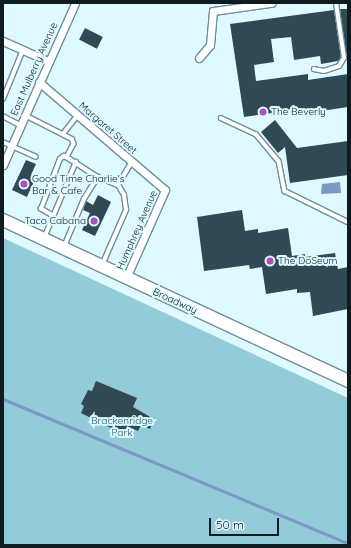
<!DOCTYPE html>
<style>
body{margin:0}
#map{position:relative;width:351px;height:548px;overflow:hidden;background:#def9ff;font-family:Quicksand,sans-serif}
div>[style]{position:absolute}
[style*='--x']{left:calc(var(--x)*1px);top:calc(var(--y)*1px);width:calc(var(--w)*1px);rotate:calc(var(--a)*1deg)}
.green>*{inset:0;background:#93cbd8}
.water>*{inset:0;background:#7c99c3}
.stream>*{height:3px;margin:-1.5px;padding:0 1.5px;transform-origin:1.5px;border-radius:1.5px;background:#7c99c3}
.building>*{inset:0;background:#314855;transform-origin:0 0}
.roads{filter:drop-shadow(1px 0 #708e96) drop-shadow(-1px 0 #708e96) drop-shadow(0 1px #708e96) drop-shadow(0 -1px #708e96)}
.lane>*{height:3.5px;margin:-1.75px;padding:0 1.75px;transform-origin:1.75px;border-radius:1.75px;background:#fff}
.street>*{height:7px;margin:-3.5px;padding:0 3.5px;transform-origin:3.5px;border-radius:3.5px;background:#fff}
.primary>*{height:12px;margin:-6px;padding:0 6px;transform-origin:6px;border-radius:6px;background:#fff}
.dots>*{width:11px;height:11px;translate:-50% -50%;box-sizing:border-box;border:2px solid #def9ff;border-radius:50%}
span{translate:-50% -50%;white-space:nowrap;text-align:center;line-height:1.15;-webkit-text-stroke:4px #def9ff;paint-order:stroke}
.street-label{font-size:10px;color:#0f1b1e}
.poi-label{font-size:10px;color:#0f1b1e}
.left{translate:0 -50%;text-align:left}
.right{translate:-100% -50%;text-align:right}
.park-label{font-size:10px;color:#215965}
.frame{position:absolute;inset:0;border:4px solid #0f1b1e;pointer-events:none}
.scale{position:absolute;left:209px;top:518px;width:70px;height:18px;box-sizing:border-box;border:2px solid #0f1b1e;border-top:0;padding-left:5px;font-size:12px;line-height:14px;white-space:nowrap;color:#0f1b1e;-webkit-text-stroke:3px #def9ff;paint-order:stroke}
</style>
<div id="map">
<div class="green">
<div style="clip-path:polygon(3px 238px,348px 398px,348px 545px,3px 545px)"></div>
</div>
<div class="water">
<div style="clip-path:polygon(340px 182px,341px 193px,321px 194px,322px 184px)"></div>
</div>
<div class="stream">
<div style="--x:3;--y:399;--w:374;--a:22.7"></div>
</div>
<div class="building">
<div style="clip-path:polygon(340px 9px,348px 9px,348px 60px,346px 60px)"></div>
<div style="clip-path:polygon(334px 10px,341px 57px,338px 61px,321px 64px,320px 56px,294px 60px,291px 37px,271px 39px,274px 62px,254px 65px,256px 81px,308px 74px,308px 80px,348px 74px,348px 107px,301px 114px,300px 109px,244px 117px,230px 24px)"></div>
<div style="left:85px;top:28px;width:20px;height:13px;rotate:27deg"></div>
<div style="clip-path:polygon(275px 120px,297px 148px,348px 141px,348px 175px,290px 183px,285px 147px,278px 153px,261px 132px)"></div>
<div style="clip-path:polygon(26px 160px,36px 164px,31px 175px,36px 177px,27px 197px,12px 190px)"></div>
<div style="clip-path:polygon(98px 195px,111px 202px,95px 236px,82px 230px,90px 213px,83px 210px,86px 201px,93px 205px)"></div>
<div style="clip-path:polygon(242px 210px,245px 231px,258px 229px,258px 233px,288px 228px,292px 256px,305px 254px,305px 257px,335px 253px,338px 269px,348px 267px,348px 309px,313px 316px,310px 292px,297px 293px,297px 289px,266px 294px,262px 267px,250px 269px,249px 265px,204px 271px,197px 217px)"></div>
<div style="clip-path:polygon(96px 381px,137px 398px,133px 407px,154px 419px,150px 429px,141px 425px,138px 431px,127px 426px,123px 434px,81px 413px,84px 406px,81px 404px,88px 390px,92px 391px)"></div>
</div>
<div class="roads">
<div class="lane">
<div style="--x:314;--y:69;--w:10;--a:11"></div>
<div style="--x:324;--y:71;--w:16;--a:-18"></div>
<div style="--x:339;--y:66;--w:9;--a:-58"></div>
<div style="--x:344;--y:58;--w:56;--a:-98.3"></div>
<div style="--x:3;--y:99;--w:53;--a:-67.8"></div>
<div style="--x:25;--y:115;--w:53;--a:27.1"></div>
<div style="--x:72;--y:139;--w:5;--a:68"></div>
<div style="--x:74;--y:144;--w:15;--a:118"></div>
<div style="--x:3;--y:116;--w:19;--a:28"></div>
<div style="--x:221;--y:118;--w:38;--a:25"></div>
<div style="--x:256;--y:134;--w:35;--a:50"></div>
<div style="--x:279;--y:161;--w:31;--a:79"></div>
<div style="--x:285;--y:191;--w:70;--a:26.2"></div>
<div style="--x:63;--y:134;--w:24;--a:-52"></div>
<div style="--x:3;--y:142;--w:36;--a:24"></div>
<div style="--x:53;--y:216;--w:14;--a:-150"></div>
<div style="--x:41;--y:209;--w:53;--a:-69.2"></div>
<div style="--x:60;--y:159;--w:5;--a:-37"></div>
<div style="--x:64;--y:156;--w:7;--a:27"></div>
<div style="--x:70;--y:159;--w:33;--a:33"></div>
<div style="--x:45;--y:236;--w:80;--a:-67.3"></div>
<div style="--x:64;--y:247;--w:52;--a:-67.4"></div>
<div style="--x:84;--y:199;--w:26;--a:-58"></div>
<div style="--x:98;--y:177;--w:22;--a:22"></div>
<div style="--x:103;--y:263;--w:58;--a:-66.5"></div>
<div style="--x:126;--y:210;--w:15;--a:-98"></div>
<div style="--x:124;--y:195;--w:12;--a:-121"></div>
<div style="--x:118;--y:185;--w:27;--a:-59"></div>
</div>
<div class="street">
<div style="--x:3;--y:41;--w:49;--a:24"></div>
<div style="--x:199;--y:58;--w:17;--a:-50"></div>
<div style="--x:210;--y:45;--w:34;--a:-85"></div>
<div style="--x:213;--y:11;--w:59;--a:-7.9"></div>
<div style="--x:39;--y:82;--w:166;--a:40.6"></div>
<div style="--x:165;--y:190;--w:96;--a:113.9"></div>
<div style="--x:3;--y:165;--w:177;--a:-66"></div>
</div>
<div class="primary">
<div style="--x:3;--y:220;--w:381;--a:25"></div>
</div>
</div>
<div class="dots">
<div style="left:263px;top:112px;background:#ac50ba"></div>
<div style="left:24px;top:184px;background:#ac50ba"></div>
<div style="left:94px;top:221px;background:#ac50ba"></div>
<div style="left:270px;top:261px;background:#ac50ba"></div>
</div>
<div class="street-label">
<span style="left:34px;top:69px;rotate:-66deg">East Mulberry Avenue</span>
<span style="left:108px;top:128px;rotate:41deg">Margaret Street</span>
<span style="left:137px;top:230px;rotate:-66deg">Humphrey Avenue</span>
<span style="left:175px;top:301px;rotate:25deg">Broadway</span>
</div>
<div class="poi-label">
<span class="left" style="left:271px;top:112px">The Beverly</span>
<span class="left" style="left:32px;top:184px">Good Time Charlie's<br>Bar &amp; Cafe</span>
<span class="right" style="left:86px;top:221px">Taco Cabana</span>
<span class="left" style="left:278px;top:261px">The DoSeum</span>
</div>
<div class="park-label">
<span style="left:122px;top:426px">Brackenridge<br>Park</span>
</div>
<div class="frame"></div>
<div class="scale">50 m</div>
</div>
